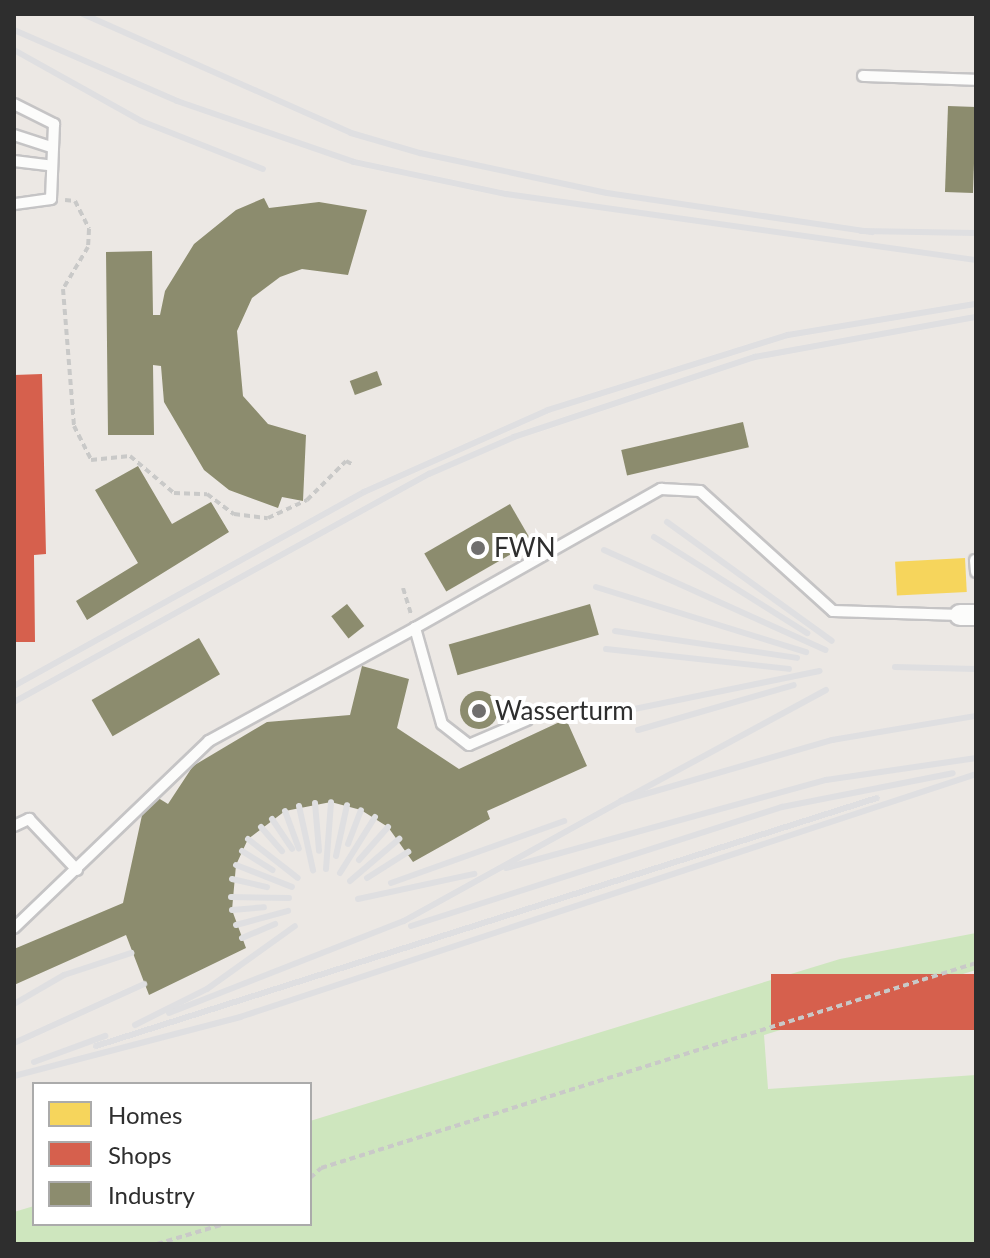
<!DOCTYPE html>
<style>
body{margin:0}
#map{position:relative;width:990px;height:1258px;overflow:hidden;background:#ece8e4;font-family:Lato,sans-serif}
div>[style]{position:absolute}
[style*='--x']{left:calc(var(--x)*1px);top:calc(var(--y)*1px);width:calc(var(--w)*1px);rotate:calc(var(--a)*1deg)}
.green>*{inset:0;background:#cee6be}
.homes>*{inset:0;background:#f6d55c;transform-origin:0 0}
.shops>*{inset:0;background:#d6604d;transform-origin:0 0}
.industry>*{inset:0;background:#8c8c6e;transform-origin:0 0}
.round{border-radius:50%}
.path>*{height:4px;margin-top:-2px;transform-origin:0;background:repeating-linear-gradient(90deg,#c9c9c8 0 6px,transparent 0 10px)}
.roads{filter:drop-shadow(2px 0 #c5c4c5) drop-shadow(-2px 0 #c5c4c5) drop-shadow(0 2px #c5c4c5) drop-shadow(0 -2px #c5c4c5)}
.lane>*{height:10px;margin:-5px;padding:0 5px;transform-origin:5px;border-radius:5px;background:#fcfcfb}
.street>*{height:20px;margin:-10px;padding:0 10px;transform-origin:10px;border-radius:10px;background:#fcfcfb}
.rail>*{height:6px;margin:-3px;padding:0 3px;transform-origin:3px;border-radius:3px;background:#dfdfe1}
.dots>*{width:22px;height:22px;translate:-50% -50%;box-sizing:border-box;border:4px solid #fff;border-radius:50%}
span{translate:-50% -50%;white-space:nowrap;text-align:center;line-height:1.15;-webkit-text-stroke:8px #fff;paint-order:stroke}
.poi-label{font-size:26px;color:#2e2e2e}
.left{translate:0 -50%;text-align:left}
.frame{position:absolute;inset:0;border:16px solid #2e2e2e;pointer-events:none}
.legend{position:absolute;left:32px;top:1082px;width:280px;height:144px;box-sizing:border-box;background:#fff;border:2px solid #ababab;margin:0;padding:10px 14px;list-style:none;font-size:24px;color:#2e2e2e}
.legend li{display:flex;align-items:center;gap:16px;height:40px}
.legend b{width:40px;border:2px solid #ababab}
</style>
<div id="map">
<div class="green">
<div style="clip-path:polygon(976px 933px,976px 970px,764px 1035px,768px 1089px,976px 1075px,976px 1244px,14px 1244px,14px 1212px,34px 1206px,34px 1224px,310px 1224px,310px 1121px,840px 959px)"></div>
</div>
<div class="homes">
<div style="left:965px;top:558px;width:34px;height:70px;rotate:87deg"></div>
</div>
<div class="shops">
<div style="clip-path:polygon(42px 374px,46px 554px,34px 555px,35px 642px,14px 642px,14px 375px)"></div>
<div style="left:976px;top:974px;width:56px;height:205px;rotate:90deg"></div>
</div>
<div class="industry">
<div style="left:948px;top:106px;width:28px;height:86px;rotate:2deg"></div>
<div style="clip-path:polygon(264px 198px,269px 208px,319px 202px,367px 210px,348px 275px,302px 269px,280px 277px,252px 298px,237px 331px,243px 396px,268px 424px,306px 435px,303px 501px,282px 497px,278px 508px,229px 490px,204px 470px,164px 402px,161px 366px,153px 365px,154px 435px,108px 435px,106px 252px,152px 251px,153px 315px,160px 315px,165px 291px,194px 244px,236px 210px)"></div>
<div style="left:377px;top:371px;width:15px;height:29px;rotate:70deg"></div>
<div style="left:743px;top:422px;width:26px;height:125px;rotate:77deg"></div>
<div style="clip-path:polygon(138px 466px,172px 524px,211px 502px,229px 532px,87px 620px,76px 601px,138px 563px,95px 490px)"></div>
<div style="left:510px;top:504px;width:44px;height:99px;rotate:60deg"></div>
<div style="left:347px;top:604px;width:28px;height:20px;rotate:52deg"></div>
<div style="left:590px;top:604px;width:32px;height:147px;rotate:74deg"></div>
<div style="left:199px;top:638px;width:42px;height:124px;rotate:60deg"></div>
<div style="clip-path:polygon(362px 666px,409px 679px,397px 728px,459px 769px,566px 719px,587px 766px,487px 811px,490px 819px,413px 862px,388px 827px,361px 810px,331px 802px,285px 811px,248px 839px,236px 865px,232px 910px,246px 948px,149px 995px,126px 935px,14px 985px,14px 949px,123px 903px,144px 806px,155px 796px,168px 804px,193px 766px,267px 722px,350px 715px)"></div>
<div class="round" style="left:460px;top:691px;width:38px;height:38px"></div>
</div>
<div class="path">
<div style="--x:65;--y:200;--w:10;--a:6"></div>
<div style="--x:75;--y:201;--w:31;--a:63"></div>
<div style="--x:89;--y:229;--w:18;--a:93"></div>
<div style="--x:88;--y:247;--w:49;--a:120.8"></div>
<div style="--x:63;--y:289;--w:137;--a:85.4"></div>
<div style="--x:74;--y:426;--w:38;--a:63"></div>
<div style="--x:91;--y:460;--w:39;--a:-6"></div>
<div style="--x:130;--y:456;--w:57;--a:40.1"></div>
<div style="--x:174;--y:493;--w:33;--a:2"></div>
<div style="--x:207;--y:494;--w:34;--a:37"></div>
<div style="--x:234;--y:514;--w:34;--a:7"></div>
<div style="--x:268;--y:518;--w:43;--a:-24.8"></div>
<div style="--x:307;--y:500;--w:55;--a:-45"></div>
<div style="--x:346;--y:461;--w:7;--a:27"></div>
<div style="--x:403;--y:588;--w:28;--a:73"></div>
<div style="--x:310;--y:1178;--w:15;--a:-42"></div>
<div style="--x:321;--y:1168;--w:686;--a:-17.38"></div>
<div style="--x:157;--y:1244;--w:70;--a:-16.6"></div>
</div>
<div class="roads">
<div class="lane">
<div style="--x:863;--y:76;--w:113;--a:2"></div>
<div style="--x:14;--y:104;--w:45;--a:26.6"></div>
<div style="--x:54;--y:124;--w:75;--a:92.3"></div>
<div style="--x:51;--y:199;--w:37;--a:172"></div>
<div style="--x:14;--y:135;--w:38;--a:18"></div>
<div style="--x:14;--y:161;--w:34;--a:7"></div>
<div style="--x:975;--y:560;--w:12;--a:85"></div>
<div style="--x:527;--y:720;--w:63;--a:156.7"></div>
<div style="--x:469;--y:745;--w:34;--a:-142"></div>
<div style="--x:442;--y:724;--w:100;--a:-105.7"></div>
<div style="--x:415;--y:628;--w:283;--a:-29.5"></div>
<div style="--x:661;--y:489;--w:39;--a:3"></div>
<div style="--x:700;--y:491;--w:179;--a:42.1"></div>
<div style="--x:833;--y:611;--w:127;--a:1.8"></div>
<div style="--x:14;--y:826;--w:17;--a:-25"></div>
<div style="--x:29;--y:819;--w:70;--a:46.7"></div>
<div style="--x:14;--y:928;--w:270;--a:-43.8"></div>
<div style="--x:209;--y:741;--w:235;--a:-28.7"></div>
</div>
<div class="street">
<div style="--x:960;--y:615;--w:16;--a:0"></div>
</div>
</div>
<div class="rail">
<div style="--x:83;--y:14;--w:293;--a:23.9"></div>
<div style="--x:351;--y:133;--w:72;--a:16.2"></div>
<div style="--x:420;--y:153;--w:191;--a:12.1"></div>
<div style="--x:607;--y:193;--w:268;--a:8.4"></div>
<div style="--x:14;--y:30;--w:178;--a:23.5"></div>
<div style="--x:177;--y:101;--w:187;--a:19"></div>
<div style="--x:354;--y:162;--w:155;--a:11.9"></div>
<div style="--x:506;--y:194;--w:475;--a:8"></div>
<div style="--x:14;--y:50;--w:145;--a:29.2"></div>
<div style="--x:141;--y:121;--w:131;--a:21.5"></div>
<div style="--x:861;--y:231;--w:115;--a:1"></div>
<div style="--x:667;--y:522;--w:203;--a:35.8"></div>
<div style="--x:654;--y:537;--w:181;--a:32.1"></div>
<div style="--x:604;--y:550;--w:243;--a:24.3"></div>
<div style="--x:596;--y:587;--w:220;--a:17.2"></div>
<div style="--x:615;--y:631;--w:184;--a:8.4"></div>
<div style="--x:606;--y:649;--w:184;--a:6.2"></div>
<div style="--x:895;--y:667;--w:81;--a:1.4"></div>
<div style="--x:14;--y:686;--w:400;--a:-29"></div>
<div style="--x:364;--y:492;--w:201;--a:-24"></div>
<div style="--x:548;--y:410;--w:251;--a:-17.4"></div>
<div style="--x:788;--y:335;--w:191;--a:-9.4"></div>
<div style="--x:826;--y:690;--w:233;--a:151.6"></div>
<div style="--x:621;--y:801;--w:220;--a:-16.1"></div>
<div style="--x:832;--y:740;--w:146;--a:-9.5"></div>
<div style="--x:14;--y:702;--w:474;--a:-28.8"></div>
<div style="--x:429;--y:474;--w:93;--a:-23.5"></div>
<div style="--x:514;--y:437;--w:254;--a:-18.4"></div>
<div style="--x:755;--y:357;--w:225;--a:-10.3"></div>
<div style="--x:605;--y:715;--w:219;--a:-11.6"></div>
<div style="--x:638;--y:730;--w:162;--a:-16.1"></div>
<div style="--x:315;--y:803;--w:48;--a:85.2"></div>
<div style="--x:299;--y:806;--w:66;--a:77.7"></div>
<div style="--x:285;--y:811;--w:40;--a:69.8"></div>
<div style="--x:272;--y:819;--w:36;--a:56"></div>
<div style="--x:261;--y:827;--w:32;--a:49"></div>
<div style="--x:248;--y:839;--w:63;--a:38"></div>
<div style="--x:348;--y:844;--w:36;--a:-69"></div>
<div style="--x:242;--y:851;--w:36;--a:32"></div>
<div style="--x:336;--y:856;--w:52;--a:-77.8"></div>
<div style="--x:359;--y:860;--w:44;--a:-48.7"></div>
<div style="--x:236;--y:865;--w:60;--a:21.4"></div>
<div style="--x:506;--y:868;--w:332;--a:-15.4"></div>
<div style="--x:826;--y:780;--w:152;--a:-8.3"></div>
<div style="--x:326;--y:869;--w:67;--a:-85.7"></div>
<div style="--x:340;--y:873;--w:66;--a:-58"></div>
<div style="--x:367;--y:878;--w:49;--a:-32.4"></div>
<div style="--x:232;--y:879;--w:36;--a:13"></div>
<div style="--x:350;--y:881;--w:65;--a:-40.6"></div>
<div style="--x:391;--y:883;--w:184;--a:-19.7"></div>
<div style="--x:231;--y:897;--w:58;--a:1"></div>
<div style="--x:358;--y:899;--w:119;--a:-12.2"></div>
<div style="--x:232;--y:910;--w:32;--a:-5"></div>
<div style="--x:236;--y:925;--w:54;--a:-15.1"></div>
<div style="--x:411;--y:926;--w:390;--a:-17.8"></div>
<div style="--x:782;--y:807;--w:174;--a:-11.2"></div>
<div style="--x:242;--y:938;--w:36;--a:-23"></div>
<div style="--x:14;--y:1004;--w:58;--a:-30.1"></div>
<div style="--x:64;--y:975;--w:71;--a:-18.2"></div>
<div style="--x:169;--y:1013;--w:252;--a:-21.4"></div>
<div style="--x:404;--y:921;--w:248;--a:-28.9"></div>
<div style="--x:135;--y:1025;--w:80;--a:-26.6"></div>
<div style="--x:207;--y:989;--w:108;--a:-35.6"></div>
<div style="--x:14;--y:1043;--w:143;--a:-24.4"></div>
<div style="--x:96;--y:1046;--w:819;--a:-17.62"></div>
<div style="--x:34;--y:1062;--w:76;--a:-20.1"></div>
<div style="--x:14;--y:1076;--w:234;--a:-14.6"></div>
<div style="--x:240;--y:1017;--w:775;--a:-18.27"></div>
</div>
<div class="dots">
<div style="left:478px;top:548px;background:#706f6e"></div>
<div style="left:479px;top:711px;background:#706f6e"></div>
</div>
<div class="poi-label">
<span class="left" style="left:494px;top:548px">FWN</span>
<span class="left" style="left:495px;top:711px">Wasserturm</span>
</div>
<div class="frame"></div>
<ul class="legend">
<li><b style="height:22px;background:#f6d55c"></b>Homes</li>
<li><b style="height:22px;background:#d6604d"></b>Shops</li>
<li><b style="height:22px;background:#8c8c6e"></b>Industry</li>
</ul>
</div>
